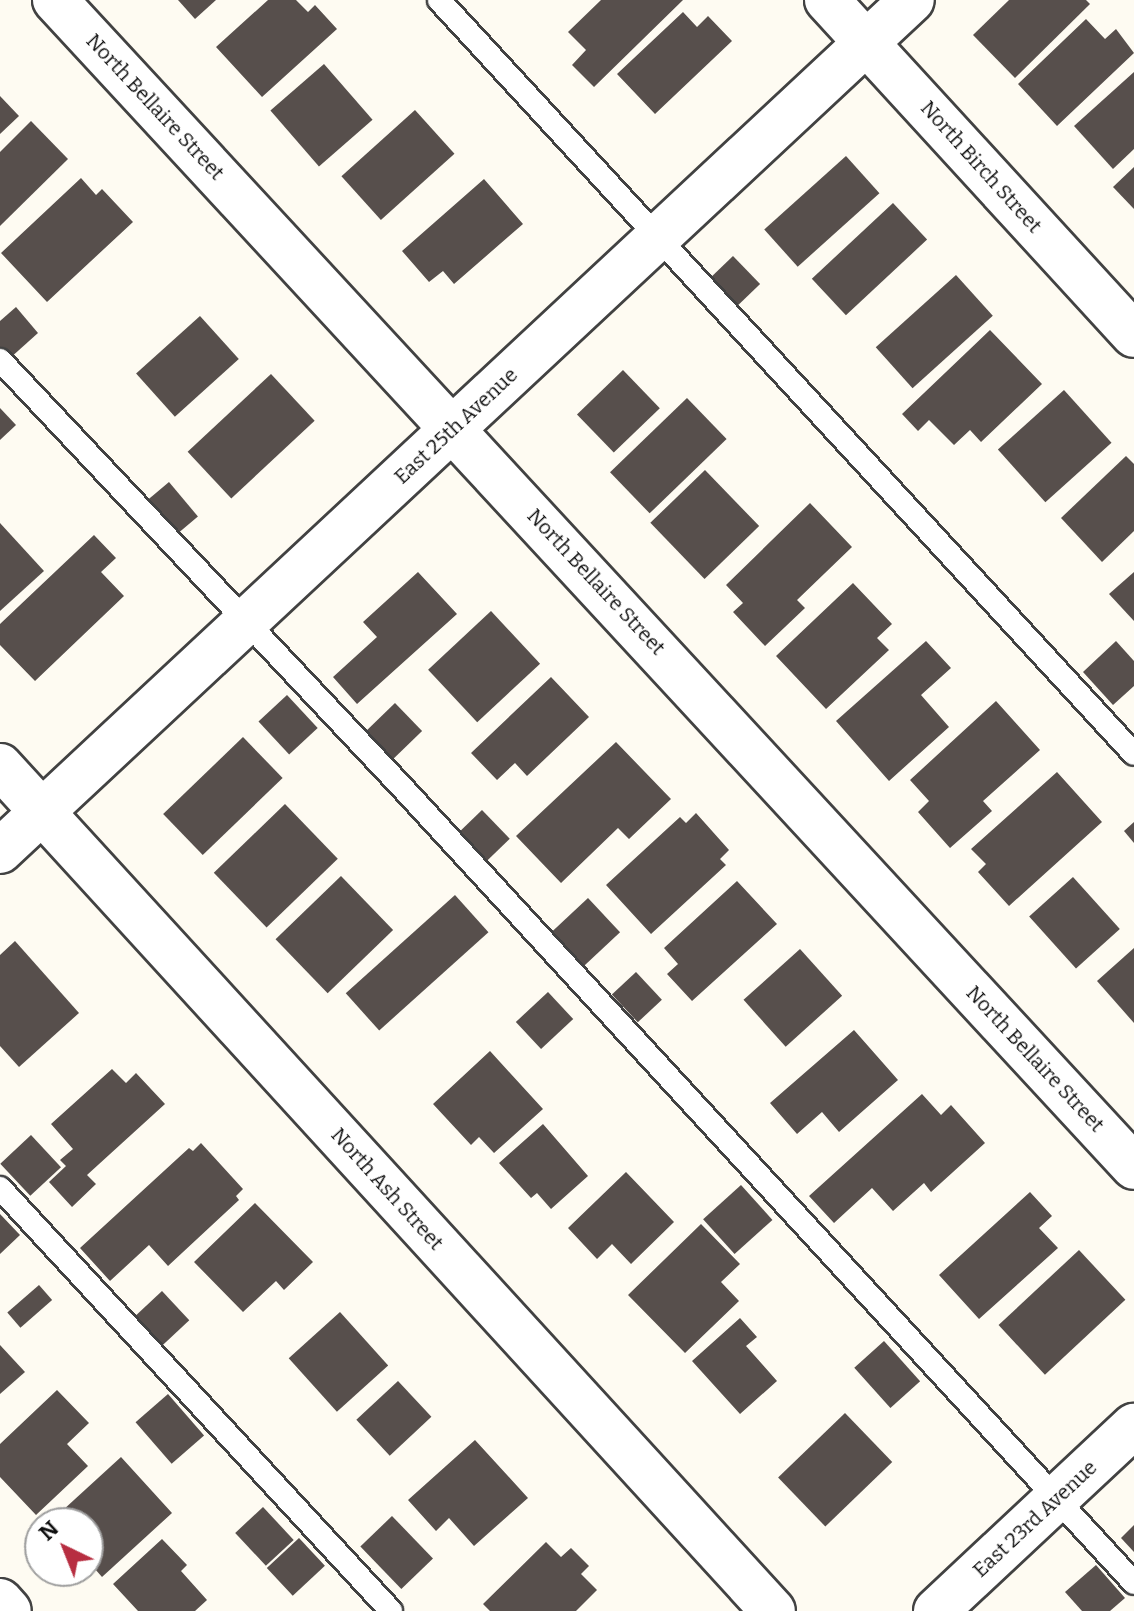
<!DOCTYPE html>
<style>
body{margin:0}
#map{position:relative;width:1134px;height:1611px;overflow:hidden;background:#fefbf2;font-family:Bitter,serif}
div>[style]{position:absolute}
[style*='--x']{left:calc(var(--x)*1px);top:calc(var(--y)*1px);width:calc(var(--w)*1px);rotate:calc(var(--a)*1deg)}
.building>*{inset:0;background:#574f4c;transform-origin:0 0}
.roads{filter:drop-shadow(2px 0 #424242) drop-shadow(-2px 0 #424242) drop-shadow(0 2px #424242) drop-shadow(0 -2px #424242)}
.service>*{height:22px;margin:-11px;padding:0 11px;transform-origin:11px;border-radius:11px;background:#fff}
.minor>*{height:44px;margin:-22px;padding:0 22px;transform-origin:22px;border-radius:22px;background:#fff}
.tertiary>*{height:44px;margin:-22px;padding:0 22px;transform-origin:22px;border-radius:22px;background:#fff}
span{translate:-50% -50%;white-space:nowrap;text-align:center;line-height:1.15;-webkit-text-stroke:8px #fff;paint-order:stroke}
.street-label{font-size:20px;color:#0f0f0f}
.north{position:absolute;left:24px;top:1507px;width:80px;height:80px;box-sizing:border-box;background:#fff;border:2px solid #9f9f9f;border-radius:50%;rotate:317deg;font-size:22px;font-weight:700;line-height:32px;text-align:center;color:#0f0f0f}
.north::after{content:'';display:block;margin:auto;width:28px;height:36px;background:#b72e41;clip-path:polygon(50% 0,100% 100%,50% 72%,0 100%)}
</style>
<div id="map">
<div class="building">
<div style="clip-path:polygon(178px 0,216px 0,195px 19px)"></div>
<div style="clip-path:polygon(268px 0,296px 0,308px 12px,315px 5px,337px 29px,262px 97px,216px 47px)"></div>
<div style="clip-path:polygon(601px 0,683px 0,594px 87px,572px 65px,586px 50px,568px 32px)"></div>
<div style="clip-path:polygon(1009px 0,1086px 0,1090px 4px,1015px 78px,973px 35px)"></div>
<div style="clip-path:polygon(683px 12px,697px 27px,708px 16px,732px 41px,655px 114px,617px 74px)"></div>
<div style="clip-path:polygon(1086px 19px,1105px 39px,1116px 29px,1134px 53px,1057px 126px,1018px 84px)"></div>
<div style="left:324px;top:64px;width:74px;height:71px;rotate:49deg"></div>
<div style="clip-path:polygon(1134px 72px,1134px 149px,1113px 169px,1074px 126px)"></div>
<div style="clip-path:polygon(0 96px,19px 116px,0 134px)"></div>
<div style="left:415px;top:110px;width:59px;height:99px;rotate:48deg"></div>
<div style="clip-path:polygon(31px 121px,68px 159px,0 226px,0 152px)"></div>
<div style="left:846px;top:156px;width:50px;height:110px;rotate:48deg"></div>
<div style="clip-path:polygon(1134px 167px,1134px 209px,1113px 187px)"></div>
<div style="clip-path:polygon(81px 178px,96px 195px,102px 189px,133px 222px,47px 302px,1px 253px)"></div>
<div style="clip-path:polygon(484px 179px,523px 224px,454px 284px,443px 271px,429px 282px,402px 251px)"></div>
<div style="left:893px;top:203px;width:50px;height:111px;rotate:47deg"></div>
<div style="left:733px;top:256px;width:39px;height:35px;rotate:46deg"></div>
<div style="left:956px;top:275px;width:55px;height:108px;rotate:48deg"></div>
<div style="clip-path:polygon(16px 307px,38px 333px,9px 359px,0 348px,0 321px)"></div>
<div style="left:200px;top:316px;width:58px;height:86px;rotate:48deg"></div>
<div style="clip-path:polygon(990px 330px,1042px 384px,981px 442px,970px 430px,954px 445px,929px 420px,918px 431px,902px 414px)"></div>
<div style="left:623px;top:370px;width:53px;height:64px;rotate:46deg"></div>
<div style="left:271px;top:374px;width:64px;height:114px;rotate:47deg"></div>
<div style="left:1064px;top:390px;width:71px;height:89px;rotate:48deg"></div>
<div style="left:687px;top:398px;width:57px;height:107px;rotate:46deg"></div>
<div style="clip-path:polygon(0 408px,16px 425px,0 440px)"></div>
<div style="clip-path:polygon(1126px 456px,1134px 464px,1134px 531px,1102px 562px,1061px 518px)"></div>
<div style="left:705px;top:470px;width:78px;height:76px;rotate:46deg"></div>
<div style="left:169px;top:482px;width:45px;height:33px;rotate:50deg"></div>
<div style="clip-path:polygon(810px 503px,852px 547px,797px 600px,805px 608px,765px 646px,733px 612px,743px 603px,726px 585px)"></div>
<div style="clip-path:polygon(0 523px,44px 571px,0 611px)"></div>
<div style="clip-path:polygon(94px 535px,116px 558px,101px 572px,124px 596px,35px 681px,0 645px,0 624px)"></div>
<div style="clip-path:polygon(418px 572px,457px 614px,357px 704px,333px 677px,377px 637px,363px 622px)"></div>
<div style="clip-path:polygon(1134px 572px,1134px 621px,1109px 594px)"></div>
<div style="clip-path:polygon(853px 583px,892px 624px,877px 638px,889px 650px,826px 709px,776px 656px)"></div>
<div style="left:491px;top:611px;width:72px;height:86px;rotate:47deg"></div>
<div style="clip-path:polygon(926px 641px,951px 668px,921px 695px,949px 727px,889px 781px,836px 721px)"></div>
<div style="clip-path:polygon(1116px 641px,1134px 661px,1134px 686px,1113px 705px,1083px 672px)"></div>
<div style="clip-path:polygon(551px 677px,589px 717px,527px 776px,515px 763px,497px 780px,471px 753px)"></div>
<div style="left:287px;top:695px;width:45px;height:39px;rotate:47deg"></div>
<div style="clip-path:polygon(996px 701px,1040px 750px,983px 801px,992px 811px,950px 848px,918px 812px,929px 801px,910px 780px)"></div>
<div style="left:395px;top:703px;width:39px;height:47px;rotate:46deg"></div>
<div style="left:243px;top:737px;width:57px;height:111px;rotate:46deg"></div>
<div style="clip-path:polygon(616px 742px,671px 799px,629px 839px,618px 828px,561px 883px,516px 836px)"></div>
<div style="clip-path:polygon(1057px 772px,1102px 822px,1009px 906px,978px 872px,986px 864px,971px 849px)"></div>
<div style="left:285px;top:804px;width:76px;height:99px;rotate:46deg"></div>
<div style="left:482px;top:810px;width:40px;height:41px;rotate:46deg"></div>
<div style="clip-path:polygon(696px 813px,729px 850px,720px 859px,726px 865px,651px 934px,606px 885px,680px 817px,686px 823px)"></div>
<div style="clip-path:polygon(1134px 822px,1134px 843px,1124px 831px)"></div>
<div style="left:341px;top:876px;width:75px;height:91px;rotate:46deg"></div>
<div style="left:1073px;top:877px;width:70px;height:59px;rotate:48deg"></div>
<div style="clip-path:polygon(737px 881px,777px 924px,692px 1001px,667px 974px,678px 964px,664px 948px)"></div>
<div style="left:455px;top:895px;width:50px;height:147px;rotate:48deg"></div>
<div style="left:588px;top:898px;width:47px;height:49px;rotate:47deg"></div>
<div style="clip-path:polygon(15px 941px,79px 1013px,19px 1067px,0 1046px,0 955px)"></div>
<div style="clip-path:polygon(1134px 948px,1134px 1023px,1097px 981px)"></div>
<div style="left:800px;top:949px;width:63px;height:76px;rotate:48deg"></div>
<div style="left:636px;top:972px;width:38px;height:33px;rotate:47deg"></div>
<div style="left:548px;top:992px;width:37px;height:44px;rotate:47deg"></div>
<div style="clip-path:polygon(854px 1030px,898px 1080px,839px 1132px,822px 1112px,797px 1134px,770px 1103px)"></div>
<div style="clip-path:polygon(490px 1051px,543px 1109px,494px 1153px,479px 1137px,471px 1145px,433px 1104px)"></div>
<div style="clip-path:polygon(112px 1069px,126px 1083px,136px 1073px,165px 1104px,87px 1175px,96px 1184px,72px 1207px,49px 1182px,66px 1166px,60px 1160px,73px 1149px,51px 1124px)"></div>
<div style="clip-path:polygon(922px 1094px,941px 1115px,951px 1105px,985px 1143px,931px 1192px,924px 1183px,893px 1211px,872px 1188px,834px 1223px,809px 1196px)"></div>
<div style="clip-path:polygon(543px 1124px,588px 1176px,551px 1209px,537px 1193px,531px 1198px,499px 1163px)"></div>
<div style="left:31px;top:1135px;width:44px;height:42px;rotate:47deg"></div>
<div style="clip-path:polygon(201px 1143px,243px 1189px,236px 1196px,239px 1200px,168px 1266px,149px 1245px,110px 1281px,80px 1248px,189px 1148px,193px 1151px)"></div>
<div style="clip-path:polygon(626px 1172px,674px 1222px,631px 1264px,612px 1244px,597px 1259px,568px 1228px)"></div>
<div style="left:741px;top:1185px;width:47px;height:51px;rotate:48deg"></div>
<div style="clip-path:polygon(1030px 1192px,1052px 1216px,1039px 1228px,1058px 1248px,979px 1319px,939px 1275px)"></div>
<div style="clip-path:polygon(255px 1203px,313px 1262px,284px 1290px,276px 1281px,243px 1312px,194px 1262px)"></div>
<div style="clip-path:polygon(0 1214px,20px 1235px,0 1254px)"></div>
<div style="clip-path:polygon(701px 1224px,740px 1264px,721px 1282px,739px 1301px,685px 1353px,628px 1295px)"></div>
<div style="left:1079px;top:1250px;width:68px;height:110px;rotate:47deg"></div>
<div style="left:39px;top:1285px;width:20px;height:42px;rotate:49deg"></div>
<div style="left:162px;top:1291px;width:40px;height:38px;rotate:47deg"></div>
<div style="left:340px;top:1312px;width:72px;height:69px;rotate:48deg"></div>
<div style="clip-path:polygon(740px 1318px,757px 1337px,746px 1346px,777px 1381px,740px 1414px,692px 1361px)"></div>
<div style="left:884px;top:1341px;width:54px;height:40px;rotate:48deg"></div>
<div style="clip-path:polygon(0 1345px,25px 1372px,0 1394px)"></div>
<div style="left:398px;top:1381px;width:49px;height:57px;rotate:47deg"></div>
<div style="clip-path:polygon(57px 1390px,89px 1423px,67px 1444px,88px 1466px,36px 1515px,0 1477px,0 1444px)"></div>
<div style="left:168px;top:1394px;width:55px;height:43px;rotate:49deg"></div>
<div style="left:845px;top:1413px;width:68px;height:93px;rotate:46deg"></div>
<div style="clip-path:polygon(475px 1440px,528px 1498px,474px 1546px,449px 1518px,436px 1531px,408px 1500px)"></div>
<div style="clip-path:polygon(121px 1457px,172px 1513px,102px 1577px,88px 1561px,88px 1523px,51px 1521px)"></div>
<div style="left:263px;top:1507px;width:45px;height:38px;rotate:47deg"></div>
<div style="left:392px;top:1516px;width:59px;height:44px;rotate:46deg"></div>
<div style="clip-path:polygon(1134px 1525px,1134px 1552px,1121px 1538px)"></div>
<div style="left:299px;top:1538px;width:38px;height:44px;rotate:47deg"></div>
<div style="clip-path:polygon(162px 1539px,187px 1565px,181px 1571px,207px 1600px,195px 1611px,138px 1611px,113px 1584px)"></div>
<div style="clip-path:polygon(546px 1542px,561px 1557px,571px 1548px,589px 1566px,581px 1574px,597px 1590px,576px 1611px,490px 1611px,483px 1604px)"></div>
<div style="clip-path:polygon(1096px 1565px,1125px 1598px,1110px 1611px,1082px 1611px,1065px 1592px)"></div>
</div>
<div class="roads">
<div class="service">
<div style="--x:439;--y:0;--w:1025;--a:47.33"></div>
<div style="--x:0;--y:360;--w:584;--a:46.74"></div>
<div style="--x:400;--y:785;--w:1084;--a:47.39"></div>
<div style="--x:0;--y:1188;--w:576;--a:47.25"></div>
</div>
<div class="minor">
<div style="--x:55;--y:0;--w:1589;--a:47.24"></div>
<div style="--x:827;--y:0;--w:454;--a:47.5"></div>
<div style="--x:0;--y:766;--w:1145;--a:47.55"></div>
<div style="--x:0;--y:851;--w:1247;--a:-43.02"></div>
<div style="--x:0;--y:1601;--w:13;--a:48"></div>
</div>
<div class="tertiary">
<div style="--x:936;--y:1611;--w:271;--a:-43.1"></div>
</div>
</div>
<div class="street-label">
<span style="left:155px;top:107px;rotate:47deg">North Bellaire Street</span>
<span style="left:981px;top:167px;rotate:48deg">North Birch Street</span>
<span style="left:456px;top:426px;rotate:-43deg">East 25th Avenue</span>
<span style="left:596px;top:582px;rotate:47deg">North Bellaire Street</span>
<span style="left:1035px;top:1059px;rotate:47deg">North Bellaire Street</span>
<span style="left:387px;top:1189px;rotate:48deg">North Ash Street</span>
<span style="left:1035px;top:1519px;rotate:-43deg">East 23rd Avenue</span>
</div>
<div class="north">N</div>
</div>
